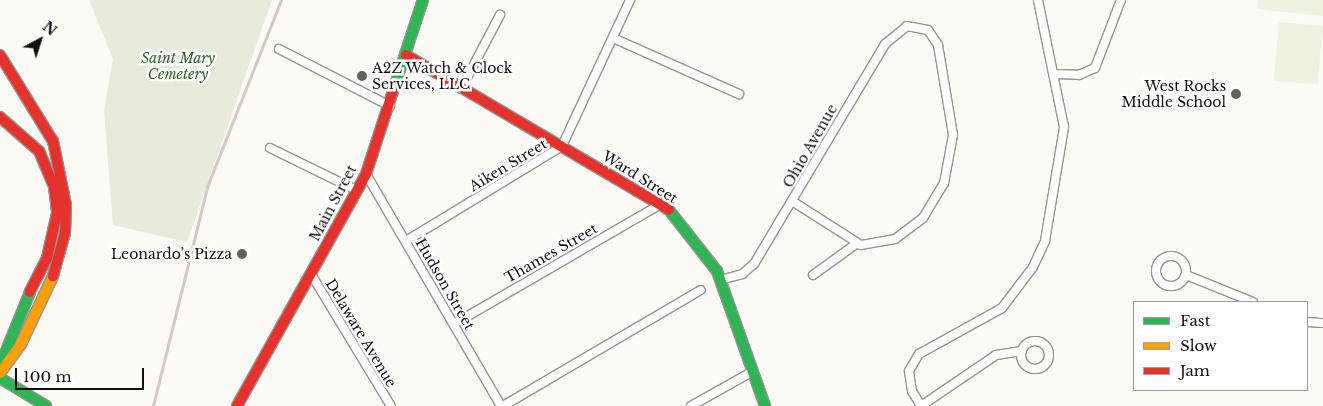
<!DOCTYPE html>
<meta charset="utf-8">
<style>
body{margin:0}
#map{position:relative;width:1323px;height:406px;overflow:hidden;background:#fbfaf5;font-family:"Libre Baskerville",serif}
div>[style]{position:absolute}
[style*='--x']{left:calc(var(--x)*1px);top:calc(var(--y)*1px);width:calc(var(--w)*1px);rotate:calc(var(--a)*1deg)}
.cemetery>*{inset:0;background:#e6ebdb}
.pitch>*{inset:0;background:#edf3e1;transform-origin:0 0}
.roads{filter:drop-shadow(1px 0 #959593) drop-shadow(-1px 0 #959593) drop-shadow(0 1px #959593) drop-shadow(0 -1px #959593)}
.street>*{height:8px;margin:-4px;padding:0 4px;transform-origin:4px;border-radius:4px;background:#fefefe}
.street>.ring{margin:-4px;padding:0;box-sizing:content-box;background:none;border:8px solid #fefefe;border-radius:50%}
.fast>*{height:10px;margin:-5px;padding:0 5px;transform-origin:5px;border-radius:5px;background:#30b455}
.slow>*{height:10px;margin:-5px;padding:0 5px;transform-origin:5px;border-radius:5px;background:#ff9f0a}
.jam>*{height:10px;margin:-5px;padding:0 5px;transform-origin:5px;border-radius:5px;background:#e5322d}
.rail>*{height:2.5px;margin:-1.25px;padding:0 1.25px;transform-origin:1.25px;border-radius:1.25px;background:#d6c8c7}
.dots>*{width:14px;height:14px;translate:-50% -50%;box-sizing:border-box;border:2px solid #fff;border-radius:50%}
span{translate:-50% -50%;white-space:nowrap;text-align:center;line-height:1.15;-webkit-text-stroke:5px #fff;paint-order:stroke}
.park-label{font-size:14px;color:#2f6026;font-style:italic}
.poi-label{font-size:14px;color:#0f0f0f}
.left{translate:0 -50%;text-align:left}
.right{translate:-100% -50%;text-align:right}
.street-label{font-size:14px;color:#0f0f0f}
.legend{position:absolute;left:1133px;top:301px;width:175px;height:90px;box-sizing:border-box;background:#fff;border:1px solid #9f9f9f;margin:0;padding:6px 9px;list-style:none;font-size:15px;color:#0f0f0f}
.legend li{display:flex;align-items:center;gap:10px;height:25px}
.legend b{width:25px;border:1px solid #9f9f9f}
.north{position:absolute;left:15px;top:15px;width:50px;height:50px;-webkit-text-stroke:4px #fff;paint-order:stroke;rotate:40deg;font-size:14px;font-weight:700;line-height:20px;text-align:center;color:#0f0f0f}
.north::after{content:'';display:block;margin:auto;width:18px;height:22px;background:#0f0f0f;clip-path:polygon(50% 0,100% 100%,50% 72%,0 100%)}
.scale{position:absolute;left:15px;top:368px;width:129px;height:22px;box-sizing:border-box;border:2px solid #0f0f0f;border-top:0;padding-left:6px;font-size:15px;line-height:18px;white-space:nowrap;color:#0f0f0f;-webkit-text-stroke:4px #fff;paint-order:stroke}
</style>
<div id="map">
<div class="cemetery">
<div style="clip-path:polygon(89px 0,272px 0,187px 242px,113px 225px,104px 110px,113px 59px)"></div>
</div>
<div class="pitch">
<div style="clip-path:polygon(1258px 0,1323px 0,1323px 16px,1257px 9px)"></div>
<div style="left:1279px;top:22px;width:44px;height:59px;rotate:5deg"></div>
</div>
<div class="roads">
<div class="street">
<div style="--x:613;--y:38;--w:138;--a:24"></div>
<div style="--x:279;--y:49;--w:125;--a:27.2"></div>
<div style="--x:1055;--y:74;--w:24;--a:2"></div>
<div style="--x:1079;--y:75;--w:17;--a:-24"></div>
<div style="--x:1095;--y:68;--w:73;--a:-69.1"></div>
<div style="--x:461;--y:89;--w:84;--a:-62.2"></div>
<div style="--x:270;--y:148;--w:96;--a:26"></div>
<div style="--x:366;--y:174;--w:268;--a:59.8"></div>
<div style="--x:406;--y:241;--w:183;--a:-31.3"></div>
<div style="--x:562;--y:146;--w:161;--a:-65"></div>
<div class="ring" style="left:1156px;top:256px;width:22px;height:22px"></div>
<div style="--x:311;--y:274;--w:154;--a:58.8"></div>
<div style="--x:813;--y:275;--w:53;--a:-35.8"></div>
<div style="--x:1186;--y:275;--w:72;--a:21.9"></div>
<div style="--x:720;--y:280;--w:23;--a:-15"></div>
<div style="--x:742;--y:274;--w:16;--a:-40"></div>
<div style="--x:754;--y:264;--w:256;--a:-59.2"></div>
<div style="--x:885;--y:44;--w:28;--a:-39"></div>
<div style="--x:907;--y:26;--w:21;--a:11"></div>
<div style="--x:928;--y:30;--w:18;--a:56"></div>
<div style="--x:938;--y:45;--w:91;--a:80.5"></div>
<div style="--x:953;--y:135;--w:49;--a:100.6"></div>
<div style="--x:944;--y:183;--w:41;--a:121"></div>
<div style="--x:923;--y:218;--w:35;--a:143"></div>
<div style="--x:895;--y:239;--w:35;--a:170"></div>
<div style="--x:861;--y:245;--w:82;--a:-147.5"></div>
<div style="--x:1307;--y:322;--w:16;--a:4"></div>
<div style="--x:454;--y:324;--w:239;--a:-30.1"></div>
<div class="ring" style="left:1021px;top:341px;width:20px;height:20px"></div>
<div style="--x:503;--y:406;--w:229;--a:-30.4"></div>
<div style="--x:691;--y:406;--w:71;--a:-29.4"></div>
<div style="--x:921;--y:406;--w:17;--a:-121"></div>
<div style="--x:912;--y:391;--w:20;--a:-99"></div>
<div style="--x:909;--y:371;--w:20;--a:-60"></div>
<div style="--x:919;--y:354;--w:95;--a:-29"></div>
<div style="--x:1002;--y:308;--w:51;--a:-52.9"></div>
<div style="--x:1033;--y:267;--w:29;--a:-65"></div>
<div style="--x:1045;--y:241;--w:116;--a:-80.5"></div>
<div style="--x:1064;--y:127;--w:130;--a:-101.6"></div>
<div style="--x:921;--y:406;--w:91;--a:-34.2"></div>
<div style="--x:996;--y:355;--w:26;--a:-9"></div>
</div>
<div class="fast">
<div style="--x:393;--y:91;--w:96;--a:-71.8"></div>
<div style="--x:669;--y:210;--w:78;--a:51.8"></div>
<div style="--x:717;--y:271;--w:143;--a:70.4"></div>
<div style="--x:0;--y:366;--w:80;--a:-67.9"></div>
<div style="--x:0;--y:378;--w:54;--a:31.3"></div>
</div>
<div class="slow">
<div style="--x:0;--y:373;--w:36;--a:-54"></div>
<div style="--x:21;--y:344;--w:75;--a:-64.8"></div>
</div>
<div class="jam">
<div style="--x:0;--y:55;--w:101;--a:58.4"></div>
<div style="--x:53;--y:141;--w:65;--a:78.5"></div>
<div style="--x:66;--y:205;--w:28;--a:92"></div>
<div style="--x:65;--y:233;--w:45;--a:105.6"></div>
<div style="--x:406;--y:55;--w:305;--a:30.5"></div>
<div style="--x:0;--y:117;--w:52;--a:41.1"></div>
<div style="--x:39;--y:151;--w:39;--a:67"></div>
<div style="--x:54;--y:187;--w:26;--a:83"></div>
<div style="--x:57;--y:213;--w:46;--a:102.5"></div>
<div style="--x:47;--y:258;--w:38;--a:117"></div>
<div style="--x:237;--y:406;--w:265;--a:-60.9"></div>
<div style="--x:366;--y:174;--w:87;--a:-72"></div>
</div>
</div>
<div class="rail">
<div style="--x:153;--y:406;--w:226;--a:-76.1"></div>
<div style="--x:207;--y:187;--w:201;--a:-68.4"></div>
</div>
<div class="dots">
<div style="left:362px;top:76px;background:#626160"></div>
<div style="left:1236px;top:94px;background:#626160"></div>
<div style="left:242px;top:254px;background:#626160"></div>
</div>
<div class="park-label">
<span style="left:178px;top:66px">Saint Mary<br>Cemetery</span>
</div>
<div class="poi-label">
<span class="left" style="left:372px;top:76px">A2Z Watch &amp; Clock<br>Services, LLC</span>
<span class="right" style="left:1226px;top:94px">West Rocks<br>Middle School</span>
<span class="right" style="left:232px;top:254px">Leonardo’s Pizza</span>
</div>
<div class="street-label">
<span style="left:810px;top:146px;rotate:-60deg">Ohio Avenue</span>
<span style="left:508px;top:165px;rotate:-31deg">Aiken Street</span>
<span style="left:640px;top:177px;rotate:32deg">Ward Street</span>
<span style="left:333px;top:203px;rotate:-62deg">Main Street</span>
<span style="left:551px;top:253px;rotate:-30deg">Thames Street</span>
<span style="left:445px;top:284px;rotate:60deg">Hudson Street</span>
<span style="left:361px;top:333px;rotate:59deg">Delaware Avenue</span>
</div>
<ul class="legend">
<li><b style="height:6px;background:#30b455"></b>Fast</li>
<li><b style="height:6px;background:#ff9f0a"></b>Slow</li>
<li><b style="height:6px;background:#e5322d"></b>Jam</li>
</ul>
<div class="north">N</div>
<div class="scale">100 m</div>
</div>
